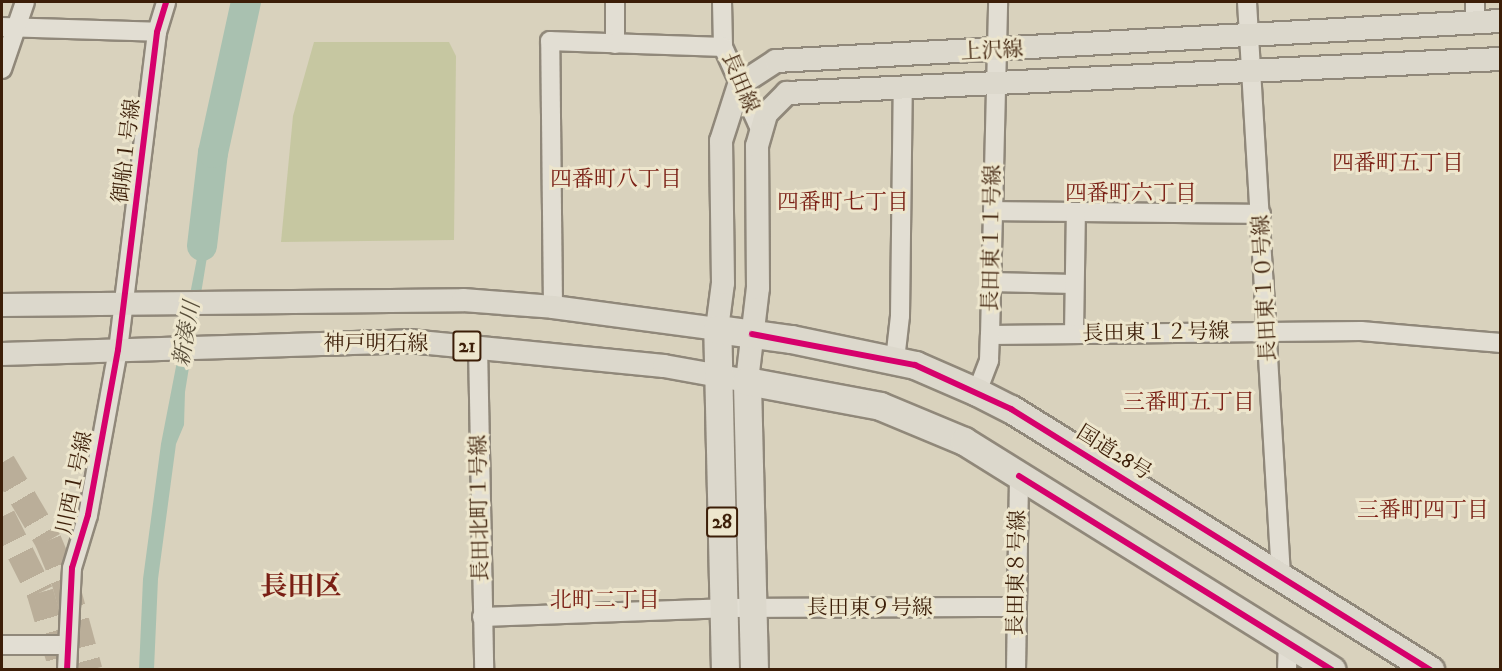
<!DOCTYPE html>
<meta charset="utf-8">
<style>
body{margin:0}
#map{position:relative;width:1502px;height:671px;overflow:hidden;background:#d9d2bd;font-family:"IM FELL DW Pica","Noto Serif JP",serif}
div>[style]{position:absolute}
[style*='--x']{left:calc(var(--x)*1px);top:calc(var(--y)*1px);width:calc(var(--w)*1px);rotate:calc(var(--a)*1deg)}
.green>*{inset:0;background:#c6c7a1}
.water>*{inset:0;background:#a9c1b0}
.river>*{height:30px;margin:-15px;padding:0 15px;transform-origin:15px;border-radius:15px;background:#a9c1b0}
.highway-tunnel>*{height:27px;margin-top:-13.5px;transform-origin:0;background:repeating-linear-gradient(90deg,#baae99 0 27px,transparent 0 41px)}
.roads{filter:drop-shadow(2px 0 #90887a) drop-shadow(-2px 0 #90887a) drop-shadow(0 2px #90887a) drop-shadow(0 -2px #90887a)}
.minor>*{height:18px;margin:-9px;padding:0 9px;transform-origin:9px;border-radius:9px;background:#e2ded3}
.major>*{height:22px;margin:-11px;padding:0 11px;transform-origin:11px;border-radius:11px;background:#dcd8cc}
.highway>*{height:27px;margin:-13.5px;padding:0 13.5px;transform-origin:13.5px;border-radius:13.5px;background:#dcd8cc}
.cycleway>*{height:6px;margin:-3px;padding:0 3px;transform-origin:3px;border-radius:3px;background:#d6006c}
span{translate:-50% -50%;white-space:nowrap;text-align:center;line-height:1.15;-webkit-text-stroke:6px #ede6cd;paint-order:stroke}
.shield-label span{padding:2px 4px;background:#ede6cd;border:2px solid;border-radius:4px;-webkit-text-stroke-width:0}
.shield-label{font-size:20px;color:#3c1e08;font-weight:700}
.street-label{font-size:21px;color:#3c1e08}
.neighbourhood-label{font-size:22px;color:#7a1f14}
.water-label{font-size:22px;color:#574d39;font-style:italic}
.district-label{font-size:27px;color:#7a1f14;font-weight:700}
.frame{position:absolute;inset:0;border:3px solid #3c1e08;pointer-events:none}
</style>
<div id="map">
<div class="green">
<div style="clip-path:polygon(314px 42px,449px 42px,456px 56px,454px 240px,281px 242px,293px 116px)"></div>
</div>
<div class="water">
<div style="clip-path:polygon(238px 2px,254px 2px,206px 263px,185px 392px,184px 425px,176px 444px,158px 579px,154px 669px,139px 670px,143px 579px,161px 444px,217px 155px)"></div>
</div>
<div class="river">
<div style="--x:202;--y:246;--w:94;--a:-83.3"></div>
<div style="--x:213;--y:153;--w:155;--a:-77.7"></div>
</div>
<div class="highway-tunnel">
<div style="--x:2;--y:462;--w:91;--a:59.5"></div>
<div style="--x:48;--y:540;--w:44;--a:67.5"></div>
<div style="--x:65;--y:581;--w:92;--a:74.9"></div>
<div style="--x:2;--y:516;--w:85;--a:63.4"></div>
<div style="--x:40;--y:592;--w:81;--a:73.6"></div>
</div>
<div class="roads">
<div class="minor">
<div style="--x:615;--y:2;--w:42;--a:90"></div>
<div style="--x:722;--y:2;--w:45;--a:88.7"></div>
<div style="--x:723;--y:47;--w:90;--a:65.7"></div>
<div style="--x:1247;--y:2;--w:575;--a:86.61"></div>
<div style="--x:1475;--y:2;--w:21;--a:90"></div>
<div style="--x:2;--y:27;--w:155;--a:1.8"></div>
<div style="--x:2;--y:69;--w:71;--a:-71.1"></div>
<div style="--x:993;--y:211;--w:268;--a:0.6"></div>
<div style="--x:991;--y:282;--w:83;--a:1.4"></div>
<div style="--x:553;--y:307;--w:266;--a:-90.6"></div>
<div style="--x:550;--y:41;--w:173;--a:2"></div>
<div style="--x:1074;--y:334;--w:122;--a:-89.1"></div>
<div style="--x:990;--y:335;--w:371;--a:-0.6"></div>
<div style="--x:1361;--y:331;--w:140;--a:4.9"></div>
<div style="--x:478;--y:346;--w:324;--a:88.9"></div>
<div style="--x:895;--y:360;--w:44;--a:-83.5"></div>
<div style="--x:900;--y:316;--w:230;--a:-89.3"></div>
<div style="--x:977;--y:392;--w:34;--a:-69"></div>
<div style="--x:989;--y:360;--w:25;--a:-88"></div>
<div style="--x:990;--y:335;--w:333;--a:-88.6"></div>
<div style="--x:482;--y:617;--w:242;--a:-2.1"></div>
<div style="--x:724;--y:608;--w:291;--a:-0.2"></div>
<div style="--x:2;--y:645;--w:65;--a:0"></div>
<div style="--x:67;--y:670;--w:102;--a:-87.2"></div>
<div style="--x:72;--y:568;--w:55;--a:-73.2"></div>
<div style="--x:88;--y:515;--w:168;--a:-79.7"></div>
<div style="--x:118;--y:350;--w:320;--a:-83"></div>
<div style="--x:157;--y:32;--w:31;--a:-73"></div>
<div style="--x:1016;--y:670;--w:194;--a:-89.1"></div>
<div style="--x:1287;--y:670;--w:28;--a:-88"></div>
</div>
<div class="major">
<div style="--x:2;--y:305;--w:461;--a:-0.6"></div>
<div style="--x:463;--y:300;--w:90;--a:4.4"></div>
<div style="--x:553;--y:307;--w:165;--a:7.6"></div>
<div style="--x:717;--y:329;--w:46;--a:-82.6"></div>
<div style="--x:723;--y:283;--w:142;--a:-90.8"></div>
<div style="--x:721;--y:141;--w:59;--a:-72.2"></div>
<div style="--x:739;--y:85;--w:44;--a:-33"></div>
<div style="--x:776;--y:61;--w:725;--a:-3.16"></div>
<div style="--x:2;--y:354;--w:407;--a:-1.8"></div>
<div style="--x:409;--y:341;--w:256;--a:5.6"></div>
<div style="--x:664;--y:366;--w:84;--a:10.2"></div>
<div style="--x:747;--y:381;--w:94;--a:-83.3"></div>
<div style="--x:758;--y:288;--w:142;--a:-90.4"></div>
<div style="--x:757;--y:146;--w:33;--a:-74"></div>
<div style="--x:766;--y:114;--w:30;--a:-45"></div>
<div style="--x:787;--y:93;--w:714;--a:-2.73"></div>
</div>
<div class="highway">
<div style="--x:725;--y:670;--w:341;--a:-91.3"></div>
<div style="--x:717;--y:329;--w:75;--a:7.7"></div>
<div style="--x:791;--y:339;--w:127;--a:11.8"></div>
<div style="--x:915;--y:365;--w:68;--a:23.5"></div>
<div style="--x:977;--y:392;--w:38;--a:27"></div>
<div style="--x:1011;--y:409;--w:494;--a:31.9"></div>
<div style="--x:754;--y:670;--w:289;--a:-91.4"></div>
<div style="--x:747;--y:381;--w:135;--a:10.6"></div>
<div style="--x:880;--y:406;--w:91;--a:22.6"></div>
<div style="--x:964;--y:441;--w:433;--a:31.9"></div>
</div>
</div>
<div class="cycleway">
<div style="--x:752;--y:334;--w:166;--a:10.8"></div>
<div style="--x:915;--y:365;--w:106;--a:24.6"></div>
<div style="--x:1011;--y:409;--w:494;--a:31.9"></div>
<div style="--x:1019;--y:476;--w:368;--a:31.8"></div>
<div style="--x:67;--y:670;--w:102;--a:-87.2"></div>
<div style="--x:72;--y:568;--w:55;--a:-73.2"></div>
<div style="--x:88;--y:515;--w:168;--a:-79.7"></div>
<div style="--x:118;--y:350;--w:320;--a:-83"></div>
<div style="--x:157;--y:32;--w:31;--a:-73"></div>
</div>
<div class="shield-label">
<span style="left:467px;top:346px">21</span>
<span style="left:722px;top:522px">28</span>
</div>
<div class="street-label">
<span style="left:992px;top:51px;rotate:-3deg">上沢線</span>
<span style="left:740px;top:83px;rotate:67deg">長田線</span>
<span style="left:127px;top:151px;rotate:-83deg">御船１号線</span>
<span style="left:992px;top:238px;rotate:-89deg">長田東１１号線</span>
<span style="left:1265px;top:288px;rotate:-93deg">長田東１０号線</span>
<span style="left:1156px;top:333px;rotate:-1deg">長田東１２号線</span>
<span style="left:376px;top:344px">神戸明石線</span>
<span style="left:1114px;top:453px;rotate:32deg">国道28号</span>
<span style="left:75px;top:483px;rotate:-78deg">川西１号線</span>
<span style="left:480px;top:508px;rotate:-91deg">長田北町１号線</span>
<span style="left:1017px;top:573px;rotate:-89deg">長田東８号線</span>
<span style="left:870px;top:608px">長田東９号線</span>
</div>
<div class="neighbourhood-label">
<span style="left:1398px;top:164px">四番町五丁目</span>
<span style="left:616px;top:180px">四番町八丁目</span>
<span style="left:1131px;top:194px">四番町六丁目</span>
<span style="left:843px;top:203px">四番町七丁目</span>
<span style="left:1189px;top:403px">三番町五丁目</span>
<span style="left:1423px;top:511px">三番町四丁目</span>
<span style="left:605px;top:601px">北町二丁目</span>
</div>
<div class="water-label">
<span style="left:187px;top:334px;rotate:-80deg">新湊川</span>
</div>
<div class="district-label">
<span style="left:301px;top:588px">長田区</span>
</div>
<div class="frame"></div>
</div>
